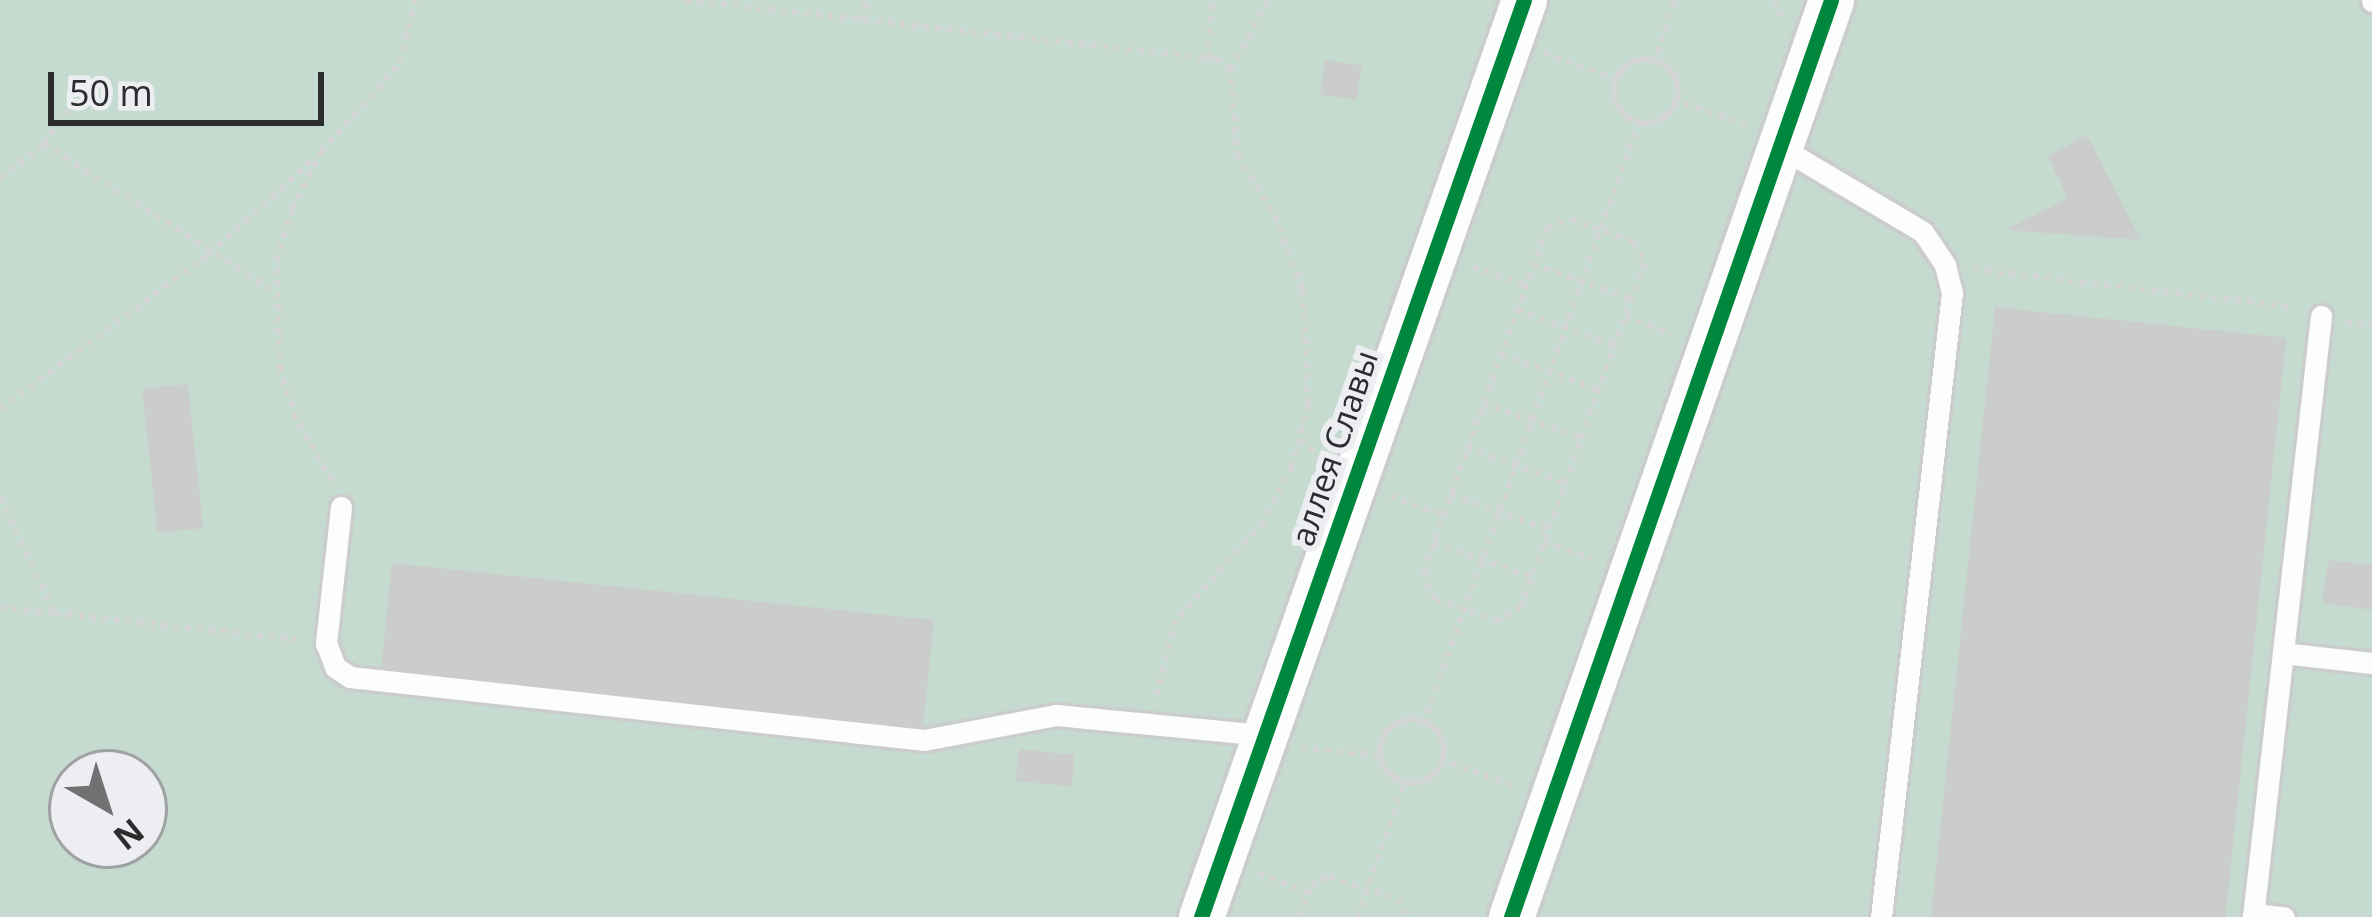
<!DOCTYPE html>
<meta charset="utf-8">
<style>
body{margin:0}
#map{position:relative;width:2372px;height:917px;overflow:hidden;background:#eeeff0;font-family:"Open Sans",sans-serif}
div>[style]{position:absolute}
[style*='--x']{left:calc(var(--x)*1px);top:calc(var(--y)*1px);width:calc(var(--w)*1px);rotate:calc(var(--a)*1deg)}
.green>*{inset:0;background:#c6dbd0}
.building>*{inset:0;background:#cbcccc;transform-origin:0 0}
.path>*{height:6px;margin-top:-3px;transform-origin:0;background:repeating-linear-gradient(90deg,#d4d5d5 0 6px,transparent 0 12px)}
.path>.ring{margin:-3px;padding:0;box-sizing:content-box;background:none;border:6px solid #d4d5d5;border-radius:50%}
.roads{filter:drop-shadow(3px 0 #cbcccd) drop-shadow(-3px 0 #cbcccd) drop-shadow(0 3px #cbcccd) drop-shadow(0 -3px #cbcccd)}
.lane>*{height:21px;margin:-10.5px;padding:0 10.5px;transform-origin:10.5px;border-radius:10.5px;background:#fcfdfd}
.street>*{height:45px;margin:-22.5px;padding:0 22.5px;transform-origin:22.5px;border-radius:22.5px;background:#fcfdfd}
.cycleway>*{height:15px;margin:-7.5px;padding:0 7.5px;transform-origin:7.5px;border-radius:7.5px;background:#00873e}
span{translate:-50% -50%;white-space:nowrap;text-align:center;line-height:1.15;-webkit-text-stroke:12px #edeef1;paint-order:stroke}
.street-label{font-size:33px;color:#2c2d2e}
.north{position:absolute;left:48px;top:749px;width:120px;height:120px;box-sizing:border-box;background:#edeef1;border:3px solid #a0a1a3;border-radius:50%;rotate:141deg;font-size:33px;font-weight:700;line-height:48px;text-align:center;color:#2c2d2e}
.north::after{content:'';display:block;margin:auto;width:42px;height:54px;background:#707172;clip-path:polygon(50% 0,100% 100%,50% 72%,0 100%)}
.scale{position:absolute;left:48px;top:72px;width:276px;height:54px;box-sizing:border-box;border:6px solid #2c2d2e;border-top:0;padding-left:15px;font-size:36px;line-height:42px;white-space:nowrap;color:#2c2d2e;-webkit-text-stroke:9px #edeef1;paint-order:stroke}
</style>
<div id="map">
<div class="green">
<div style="clip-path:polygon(evenodd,0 0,2372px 0,2372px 917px,0 917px,0 0,72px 773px,144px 773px,144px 845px,72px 845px,72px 773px)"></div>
</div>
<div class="building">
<div style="left:1325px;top:60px;width:37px;height:35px;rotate:8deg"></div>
<div style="clip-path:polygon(2087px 135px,2141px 240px,2005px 230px,2068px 198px,2047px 156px)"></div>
<div style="left:1995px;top:307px;width:293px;height:614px;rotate:6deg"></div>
<div style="left:188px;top:384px;width:145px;height:46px;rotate:84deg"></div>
<div style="clip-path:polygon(2328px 560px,2372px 565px,2372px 610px,2322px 603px)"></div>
<div style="left:392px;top:563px;width:545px;height:107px;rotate:6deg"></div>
<div style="left:1019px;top:749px;width:56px;height:32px;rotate:6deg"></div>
</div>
<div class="path">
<div style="--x:685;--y:0;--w:534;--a:6.34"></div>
<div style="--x:1216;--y:59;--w:16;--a:30"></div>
<div style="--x:1230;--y:67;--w:88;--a:85.5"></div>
<div style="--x:1237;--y:155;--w:72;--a:58.1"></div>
<div style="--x:1275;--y:216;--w:79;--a:69.3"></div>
<div style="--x:1303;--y:290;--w:114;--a:87.5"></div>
<div style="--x:1308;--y:404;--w:64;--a:104.5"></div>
<div style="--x:1292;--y:466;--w:63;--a:117.4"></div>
<div style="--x:1263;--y:522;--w:131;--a:131.6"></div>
<div style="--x:1176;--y:620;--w:79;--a:104.7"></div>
<div style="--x:1774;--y:0;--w:21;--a:67"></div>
<div style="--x:863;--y:20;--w:20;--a:-81"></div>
<div style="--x:1544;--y:53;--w:81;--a:19.6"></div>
<div style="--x:1207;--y:58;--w:58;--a:-85.1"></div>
<div class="ring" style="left:1614px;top:59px;width:58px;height:58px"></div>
<div style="--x:1653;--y:64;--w:68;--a:-71"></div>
<div style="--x:1231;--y:70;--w:79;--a:-62.1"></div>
<div style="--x:1673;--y:99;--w:77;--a:19.6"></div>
<div style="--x:44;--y:144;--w:273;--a:32.6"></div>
<div style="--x:0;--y:178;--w:56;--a:-37.7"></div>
<div style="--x:44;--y:144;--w:40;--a:-56"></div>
<div style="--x:1571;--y:219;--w:67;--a:20.1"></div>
<div style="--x:1634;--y:242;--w:23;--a:65"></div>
<div style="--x:1644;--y:263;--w:365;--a:109.7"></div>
<div style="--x:1521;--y:607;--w:27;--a:149"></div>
<div style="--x:1498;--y:621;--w:67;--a:-160.8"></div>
<div style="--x:1435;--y:599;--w:30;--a:-114"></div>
<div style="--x:1423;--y:572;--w:366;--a:-70.2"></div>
<div style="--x:1547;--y:228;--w:26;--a:-21"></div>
<div style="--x:1533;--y:264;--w:104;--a:19.7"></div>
<div style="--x:1473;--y:267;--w:56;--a:18.8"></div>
<div style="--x:1973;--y:269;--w:322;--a:6.8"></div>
<div style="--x:1517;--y:310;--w:104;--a:19.7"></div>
<div style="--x:1625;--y:317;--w:50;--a:19.9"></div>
<div style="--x:2346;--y:322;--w:26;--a:7"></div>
<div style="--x:1501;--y:354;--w:104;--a:20.2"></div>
<div style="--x:1483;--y:403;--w:104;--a:19.7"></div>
<div style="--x:0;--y:409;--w:260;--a:-36.6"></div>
<div style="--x:209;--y:254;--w:142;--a:-42.4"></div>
<div style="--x:1302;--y:438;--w:28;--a:48"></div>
<div style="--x:1467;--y:448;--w:104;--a:19.7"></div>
<div style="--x:332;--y:481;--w:73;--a:-119.7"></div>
<div style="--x:296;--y:418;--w:51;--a:-108.4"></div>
<div style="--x:280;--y:370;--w:109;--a:-91.6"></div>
<div style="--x:277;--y:261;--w:54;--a:-73.9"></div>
<div style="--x:292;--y:209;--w:64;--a:-63"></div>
<div style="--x:321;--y:152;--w:119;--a:-48.4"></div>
<div style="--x:400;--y:63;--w:65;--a:-76.6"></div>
<div style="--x:1451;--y:494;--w:104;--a:20.2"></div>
<div style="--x:1390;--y:496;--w:57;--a:19.4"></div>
<div style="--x:0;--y:497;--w:128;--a:65"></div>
<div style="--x:54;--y:613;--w:245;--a:6.3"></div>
<div style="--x:1434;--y:542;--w:104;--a:19.7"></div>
<div style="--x:1544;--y:542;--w:51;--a:19.5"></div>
<div style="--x:0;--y:607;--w:54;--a:6.3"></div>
<div class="ring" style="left:1380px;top:719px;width:58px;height:58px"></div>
<div style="--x:1423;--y:725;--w:644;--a:-70.3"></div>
<div style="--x:1301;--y:748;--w:79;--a:5.1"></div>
<div style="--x:1439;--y:759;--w:80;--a:19.8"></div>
<div style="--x:1258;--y:874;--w:53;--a:19.8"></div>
<div style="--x:1299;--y:917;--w:34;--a:-69"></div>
<div style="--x:1311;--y:885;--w:20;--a:-24"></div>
<div style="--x:1329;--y:877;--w:72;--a:17.7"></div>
<div style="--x:1398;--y:899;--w:21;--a:61"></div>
<div style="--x:1357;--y:917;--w:146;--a:-70.5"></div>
</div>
<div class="roads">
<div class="lane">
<div style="--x:2372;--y:0;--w:1;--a:90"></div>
<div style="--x:1780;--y:147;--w:166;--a:30.7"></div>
<div style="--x:1923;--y:232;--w:40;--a:56"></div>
<div style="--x:1945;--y:265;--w:29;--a:76"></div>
<div style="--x:1952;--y:293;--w:628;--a:96.49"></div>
<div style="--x:341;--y:507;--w:137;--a:96.3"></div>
<div style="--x:326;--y:643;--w:26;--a:69"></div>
<div style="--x:335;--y:667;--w:18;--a:34"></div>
<div style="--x:350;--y:677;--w:577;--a:6.26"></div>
<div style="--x:924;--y:740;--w:134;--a:-10.7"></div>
<div style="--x:1056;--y:715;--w:210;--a:5.5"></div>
<div style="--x:2283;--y:653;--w:90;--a:6.4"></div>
<div style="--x:2253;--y:914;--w:31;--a:6"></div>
<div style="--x:2253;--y:917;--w:605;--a:-83.54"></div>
</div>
<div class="street">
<div style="--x:1201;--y:917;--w:972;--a:-70.6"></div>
<div style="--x:1511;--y:917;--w:971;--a:-70.76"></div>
</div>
</div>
<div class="cycleway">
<div style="--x:1201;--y:917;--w:972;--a:-70.6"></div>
<div style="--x:1511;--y:917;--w:971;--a:-70.76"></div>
</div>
<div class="street-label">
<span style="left:1334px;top:448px;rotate:-71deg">аллея Славы</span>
</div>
<div class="north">N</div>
<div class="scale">50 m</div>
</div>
